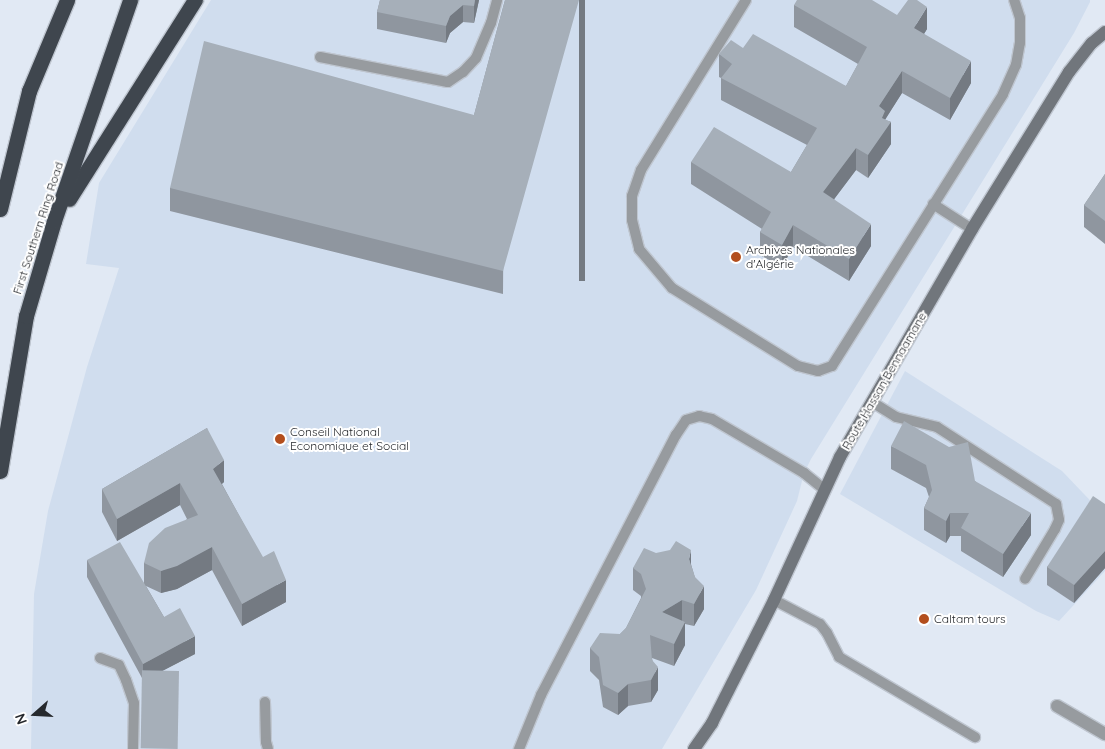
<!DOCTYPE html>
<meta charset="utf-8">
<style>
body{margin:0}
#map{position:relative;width:1105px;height:749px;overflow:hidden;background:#e1e9f4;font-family:Quicksand,sans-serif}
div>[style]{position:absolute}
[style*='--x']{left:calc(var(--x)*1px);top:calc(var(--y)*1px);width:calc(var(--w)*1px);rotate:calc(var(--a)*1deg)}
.built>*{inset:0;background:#d0ddee}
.roads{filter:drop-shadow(1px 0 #bfc6d0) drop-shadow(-1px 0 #bfc6d0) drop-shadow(0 1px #bfc6d0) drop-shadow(0 -1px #bfc6d0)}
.service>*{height:10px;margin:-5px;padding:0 5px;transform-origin:5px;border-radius:5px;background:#979b9f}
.minor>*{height:12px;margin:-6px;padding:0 6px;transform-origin:6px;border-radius:6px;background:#979b9f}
.secondary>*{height:12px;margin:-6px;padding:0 6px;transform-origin:6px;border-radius:6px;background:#71767c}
.motorway>*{height:15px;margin:-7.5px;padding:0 7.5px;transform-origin:7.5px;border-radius:7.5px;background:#3f464e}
.wall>*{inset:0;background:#8f969f}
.shaded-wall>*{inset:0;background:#747a82;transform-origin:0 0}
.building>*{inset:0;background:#a6afb9;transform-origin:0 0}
.dots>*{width:14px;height:14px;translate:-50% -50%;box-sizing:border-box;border:2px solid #fff;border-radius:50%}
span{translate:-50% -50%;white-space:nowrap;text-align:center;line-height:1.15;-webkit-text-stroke:4px #fff;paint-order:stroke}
.street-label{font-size:12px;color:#26292d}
.poi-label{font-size:12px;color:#26292d}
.left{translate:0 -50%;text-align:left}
.north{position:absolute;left:10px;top:689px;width:50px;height:50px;-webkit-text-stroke:4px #fff;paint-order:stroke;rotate:251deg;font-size:14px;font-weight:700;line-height:20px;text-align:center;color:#26292d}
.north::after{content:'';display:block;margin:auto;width:18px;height:22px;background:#26292d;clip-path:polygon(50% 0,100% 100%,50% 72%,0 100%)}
</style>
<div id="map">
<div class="built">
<div style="clip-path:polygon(211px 0,1090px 0,1090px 2px,1074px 33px,811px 459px,804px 473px,797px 501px,756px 590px,662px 749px,31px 749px,34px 594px,48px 511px,87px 367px,119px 268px,86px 264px,99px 183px)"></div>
<div style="clip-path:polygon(905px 371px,1062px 471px,1105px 516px,1105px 571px,1059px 621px,1036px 611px,840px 494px)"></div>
</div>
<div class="roads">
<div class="service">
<div style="--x:746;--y:0;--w:200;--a:121.7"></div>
<div style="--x:641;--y:170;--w:28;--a:109"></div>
<div style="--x:632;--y:196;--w:24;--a:90"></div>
<div style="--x:632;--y:220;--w:30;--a:76"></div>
<div style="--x:639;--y:249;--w:51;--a:49.8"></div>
<div style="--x:672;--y:288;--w:148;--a:31.8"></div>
<div style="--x:798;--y:366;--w:21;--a:14"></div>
<div style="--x:818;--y:371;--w:15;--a:-20"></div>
<div style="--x:832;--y:366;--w:321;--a:-57.8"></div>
<div style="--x:1003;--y:94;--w:32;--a:-66"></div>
<div style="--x:1016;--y:65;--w:22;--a:-80"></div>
<div style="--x:1020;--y:43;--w:25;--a:-90"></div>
<div style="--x:1020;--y:18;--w:19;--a:-108"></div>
<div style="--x:320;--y:57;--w:130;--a:11.1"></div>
<div style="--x:448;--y:82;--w:18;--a:-34"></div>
<div style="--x:463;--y:72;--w:19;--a:-47"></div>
<div style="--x:476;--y:58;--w:38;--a:-67"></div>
<div style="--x:491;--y:23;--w:24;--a:-75"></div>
<div style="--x:933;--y:204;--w:46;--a:32.7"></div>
<div style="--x:872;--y:402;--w:28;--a:32"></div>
<div style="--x:896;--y:417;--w:42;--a:13.7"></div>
<div style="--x:937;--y:427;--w:142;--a:32.9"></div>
<div style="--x:1056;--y:504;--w:16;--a:79"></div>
<div style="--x:1059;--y:520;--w:10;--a:114"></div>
<div style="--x:1055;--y:529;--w:58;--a:121"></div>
<div style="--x:774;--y:600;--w:52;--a:27.6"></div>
<div style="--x:820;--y:624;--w:11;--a:52"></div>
<div style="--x:827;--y:633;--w:27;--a:63"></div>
<div style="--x:839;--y:657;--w:158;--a:30.5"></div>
<div style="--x:100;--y:658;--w:20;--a:20"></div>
<div style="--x:119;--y:665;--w:17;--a:65"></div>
<div style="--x:126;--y:680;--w:24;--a:71"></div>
<div style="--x:134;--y:703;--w:46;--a:91.2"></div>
<div style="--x:265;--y:702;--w:40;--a:88.6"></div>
<div style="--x:266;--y:742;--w:7;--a:74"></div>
<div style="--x:519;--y:749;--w:58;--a:-67.8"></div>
<div style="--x:541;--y:695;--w:293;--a:-62.6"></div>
<div style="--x:676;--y:435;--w:18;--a:-56"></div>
<div style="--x:686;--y:420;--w:14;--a:-17"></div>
<div style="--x:699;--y:416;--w:13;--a:13"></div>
<div style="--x:712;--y:419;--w:107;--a:30.4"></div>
<div style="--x:804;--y:473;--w:27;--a:39"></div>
</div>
<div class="minor">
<div style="--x:1057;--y:706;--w:56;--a:30.3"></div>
</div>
<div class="secondary">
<div style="--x:694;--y:749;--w:32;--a:-55"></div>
<div style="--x:712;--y:723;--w:138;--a:-63.2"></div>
<div style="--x:774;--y:600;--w:157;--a:-65.2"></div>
<div style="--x:840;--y:457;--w:263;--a:-59.9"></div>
<div style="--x:972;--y:229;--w:185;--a:-58.3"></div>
<div style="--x:1069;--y:72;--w:37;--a:-52"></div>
<div style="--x:1092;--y:43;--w:17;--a:-40"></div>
</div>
<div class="motorway">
<div style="--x:69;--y:199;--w:236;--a:-57.7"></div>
<div style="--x:0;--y:209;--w:122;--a:-76.2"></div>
<div style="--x:29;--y:91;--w:99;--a:-67.3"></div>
<div style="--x:0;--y:471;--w:157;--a:-80.5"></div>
<div style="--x:26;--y:316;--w:99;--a:-73.6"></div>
<div style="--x:54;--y:221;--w:234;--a:-71"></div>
</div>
</div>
<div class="wall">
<div style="clip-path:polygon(380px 0,479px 0,474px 23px,463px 22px,450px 33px,446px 43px,377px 29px,377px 12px)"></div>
<div style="clip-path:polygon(505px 0,503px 294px,170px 211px,170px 188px,474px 115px)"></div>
<div style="clip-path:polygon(794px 5px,897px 15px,927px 29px,924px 34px,971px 83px,950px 120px,902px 93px,885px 119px,891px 144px,868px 178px,856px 170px,834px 199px,871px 246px,849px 281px,793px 247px,782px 267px,760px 255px,760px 232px,762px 229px,691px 184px,691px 162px,791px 172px,807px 145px,721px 100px,721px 78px,719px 77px,719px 54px,846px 86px,858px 64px,794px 27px)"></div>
<div style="clip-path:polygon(1105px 174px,1105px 244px,1084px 227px,1084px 205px)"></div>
<div style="clip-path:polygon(207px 428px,224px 482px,222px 484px,286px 602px,242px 626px,212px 570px,177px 589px,161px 593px,146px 586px,164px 617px,195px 654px,158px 673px,142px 678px,87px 577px,87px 560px,144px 583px,144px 563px,187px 519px,180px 505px,117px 541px,102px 512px,102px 489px)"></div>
<div style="clip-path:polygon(891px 446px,975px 481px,1031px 535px,1003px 577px,961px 551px,961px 536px,950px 536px,946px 543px,924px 530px,924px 508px,929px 497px,926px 488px,891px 469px)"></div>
<div style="clip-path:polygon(1105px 504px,1105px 568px,1074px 603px,1047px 585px,1047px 567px)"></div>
<div style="clip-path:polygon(656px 553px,691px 564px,704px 609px,694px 626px,685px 624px,685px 645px,674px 666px,652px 658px,658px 690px,651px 702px,628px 706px,618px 715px,603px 707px,599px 680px,590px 671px,590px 648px,620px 634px,626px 628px,641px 598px,641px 596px,633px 590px,633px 568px)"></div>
</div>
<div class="shaded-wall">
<div style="clip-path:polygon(475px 0,479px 0,474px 23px,474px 6px)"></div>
<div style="left:579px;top:0;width:6px;height:281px"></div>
<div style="clip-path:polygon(463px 5px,463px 22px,450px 33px,446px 43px,446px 26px,450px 16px)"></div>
<div style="clip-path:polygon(927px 7px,927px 29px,914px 50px,914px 28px)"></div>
<div style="clip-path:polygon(971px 61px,971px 83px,950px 120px,950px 98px)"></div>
<div style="clip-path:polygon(902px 71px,902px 93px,885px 120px,891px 122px,891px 144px,868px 178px,868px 155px,879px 106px)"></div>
<div style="clip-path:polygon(856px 148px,856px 170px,823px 214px,823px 192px)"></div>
<div style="clip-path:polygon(871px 224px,871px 246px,849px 281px,849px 259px)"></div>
<div style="clip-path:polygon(793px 225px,793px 247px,782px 267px,782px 245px)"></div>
<div style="clip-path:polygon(224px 460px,224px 482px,213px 491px,213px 469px)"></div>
<div style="clip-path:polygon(180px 483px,180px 505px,117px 541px,117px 519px)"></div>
<div style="clip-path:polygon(950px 513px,950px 536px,946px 543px,946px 521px)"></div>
<div style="clip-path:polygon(1031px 513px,1031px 535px,1003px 577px,1003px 554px)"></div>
<div style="clip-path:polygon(212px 547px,212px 570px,177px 589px,161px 593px,161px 571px)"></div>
<div style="clip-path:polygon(691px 550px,691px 572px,689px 559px)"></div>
<div style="clip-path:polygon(1105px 551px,1105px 568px,1074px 603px,1074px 585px)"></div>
<div style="clip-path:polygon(286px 580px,286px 602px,242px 626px,242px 604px)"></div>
<div style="clip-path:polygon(704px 586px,704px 609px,694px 626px,694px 604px)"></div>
<div style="clip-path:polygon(682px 600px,682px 623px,662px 612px)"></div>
<div style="clip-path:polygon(685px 622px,685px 645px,674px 666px,674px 644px)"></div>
<div style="clip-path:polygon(195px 636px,195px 654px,143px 681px,143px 664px)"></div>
<div style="clip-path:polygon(658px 667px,658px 690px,651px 702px,651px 680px)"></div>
<div style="clip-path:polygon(628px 684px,628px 706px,618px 715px,618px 693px)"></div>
</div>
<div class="building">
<div style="clip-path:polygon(380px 0,475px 0,474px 6px,463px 5px,450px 16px,446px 26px,377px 12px)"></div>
<div style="clip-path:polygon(505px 0,579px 0,503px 271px,170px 188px,204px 41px,474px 115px)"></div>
<div style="clip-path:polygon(797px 0,872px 0,897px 15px,908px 0,917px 0,927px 7px,914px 28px,971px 61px,950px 98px,902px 71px,879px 106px,885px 111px,882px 118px,891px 122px,868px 155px,856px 148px,823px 192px,871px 224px,849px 259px,793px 225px,782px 245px,760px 232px,771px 212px,691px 162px,714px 127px,791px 172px,817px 128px,721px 78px,732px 64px,719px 54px,731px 40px,743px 48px,753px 34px,846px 86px,867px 47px,794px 5px)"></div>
<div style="clip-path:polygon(1105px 174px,1105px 221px,1084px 205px)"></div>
<div style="clip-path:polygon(904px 421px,949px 447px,968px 442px,975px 481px,1031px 513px,1003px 554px,961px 528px,969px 513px,950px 513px,946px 521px,924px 508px,932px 490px,926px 465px,891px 446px)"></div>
<div style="clip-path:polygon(207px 428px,224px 460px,213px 469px,263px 557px,274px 551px,286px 580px,242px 604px,212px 547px,177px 566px,161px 571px,144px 563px,149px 543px,165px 528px,198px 515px,180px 483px,117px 519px,102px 489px)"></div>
<div style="clip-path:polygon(1093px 496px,1105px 504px,1105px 551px,1074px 585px,1047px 567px)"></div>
<div style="clip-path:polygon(676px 541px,691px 550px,689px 559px,695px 577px,704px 586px,694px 604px,682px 600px,662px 612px,685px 622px,674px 644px,650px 635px,652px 660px,658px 667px,651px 680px,628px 684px,618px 693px,603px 685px,599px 657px,590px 648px,600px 633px,620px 634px,626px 628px,646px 589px,641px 574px,633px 568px,644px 548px,656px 553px,670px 550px)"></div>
<div style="clip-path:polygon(120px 542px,164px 617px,180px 608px,195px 636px,143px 664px,87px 560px)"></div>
<div style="left:179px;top:671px;width:78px;height:37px;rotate:91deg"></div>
</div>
<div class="dots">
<div style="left:736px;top:257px;background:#b34e1d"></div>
<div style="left:280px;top:439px;background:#b34e1d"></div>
<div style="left:924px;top:619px;background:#b34e1d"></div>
</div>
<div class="street-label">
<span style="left:38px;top:228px;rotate:-72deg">First Southern Ring Road</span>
<span style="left:884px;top:381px;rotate:-60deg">Route Hassan Bennaamane</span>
</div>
<div class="poi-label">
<span class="left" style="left:746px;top:257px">Archives Nationales<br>d'Algérie</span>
<span class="left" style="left:290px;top:439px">Conseil National<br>Economique et Social</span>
<span class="left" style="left:934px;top:619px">Caltam tours</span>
</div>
<div class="north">N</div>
</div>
